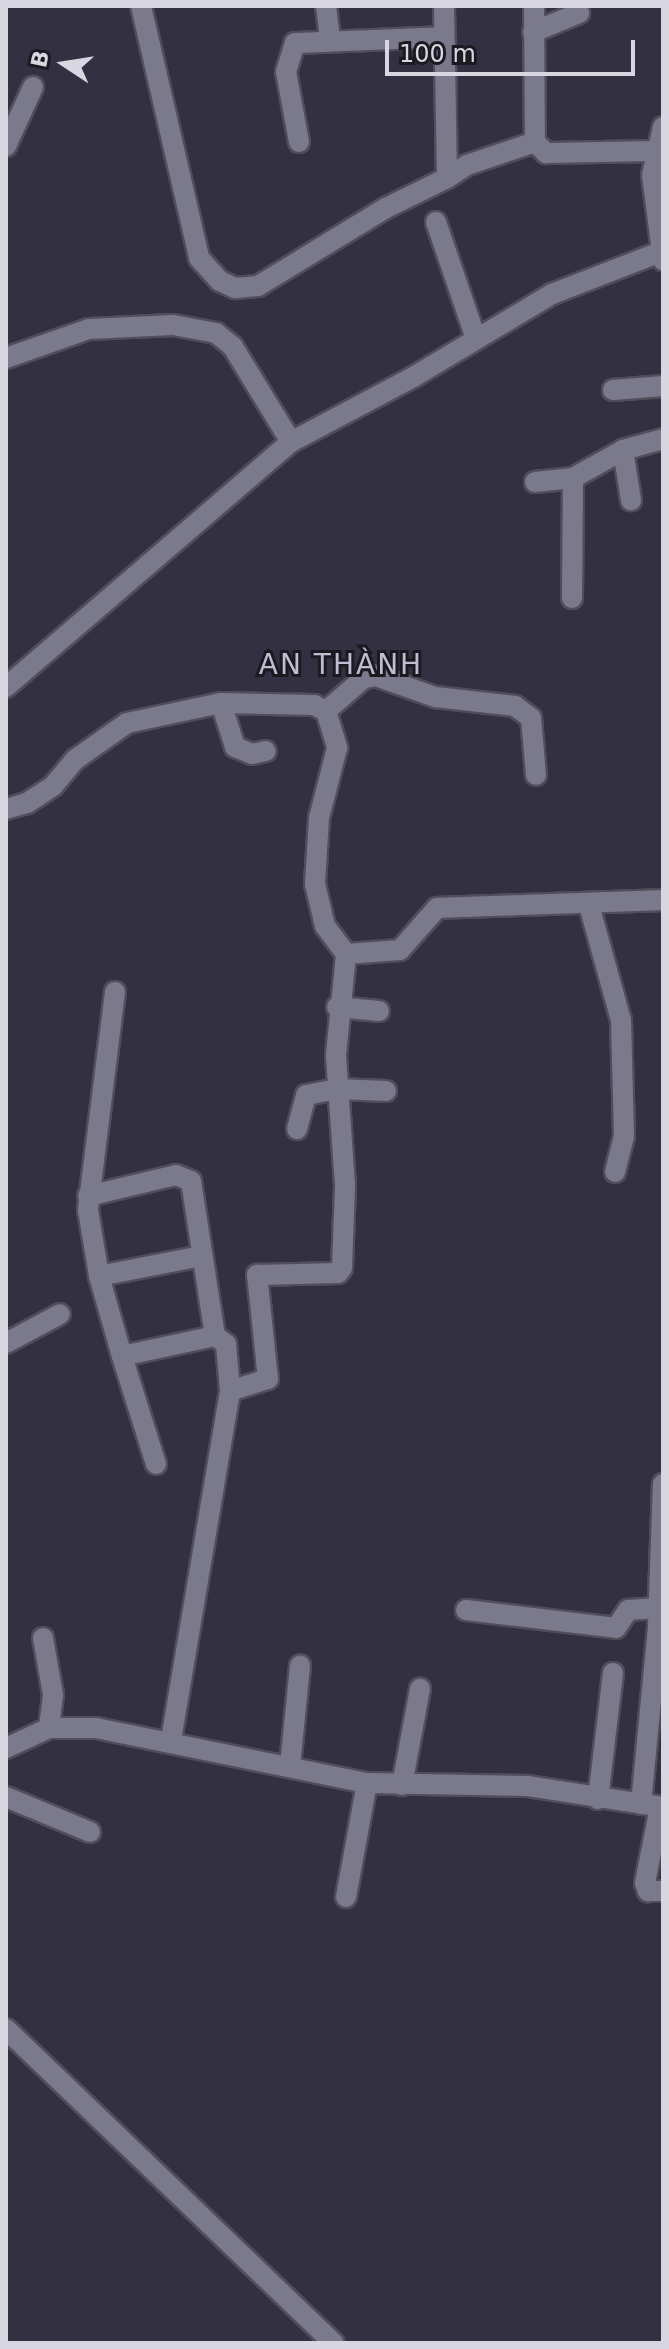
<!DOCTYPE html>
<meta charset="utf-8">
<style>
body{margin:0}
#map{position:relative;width:669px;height:2349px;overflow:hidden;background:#333141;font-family:"DejaVu Sans",sans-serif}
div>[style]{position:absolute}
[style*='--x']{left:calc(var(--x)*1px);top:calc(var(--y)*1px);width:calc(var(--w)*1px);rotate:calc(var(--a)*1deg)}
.roads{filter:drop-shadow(2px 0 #504e5b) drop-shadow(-2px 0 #504e5b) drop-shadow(0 2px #504e5b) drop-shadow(0 -2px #504e5b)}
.minor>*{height:20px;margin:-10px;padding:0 10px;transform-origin:10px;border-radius:10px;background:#7b798c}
span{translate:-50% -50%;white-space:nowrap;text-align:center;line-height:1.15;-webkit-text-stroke:6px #1b1a21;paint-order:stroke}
.neighbourhood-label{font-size:28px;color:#bfbdd1;letter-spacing:2px}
.frame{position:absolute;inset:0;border:8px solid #d7d6e1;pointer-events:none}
.north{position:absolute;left:24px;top:24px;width:80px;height:80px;-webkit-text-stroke:6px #1b1a21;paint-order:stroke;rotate:282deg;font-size:22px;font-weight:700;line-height:32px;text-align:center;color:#d7d6e1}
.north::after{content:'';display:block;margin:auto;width:28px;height:36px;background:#d7d6e1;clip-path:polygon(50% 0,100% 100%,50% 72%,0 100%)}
.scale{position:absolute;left:385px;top:40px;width:250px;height:36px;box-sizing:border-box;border:4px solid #d7d6e1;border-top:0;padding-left:10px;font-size:24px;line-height:28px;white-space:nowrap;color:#d7d6e1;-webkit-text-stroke:6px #1b1a21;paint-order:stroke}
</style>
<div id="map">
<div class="roads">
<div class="minor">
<div style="--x:141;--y:6;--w:259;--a:77"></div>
<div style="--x:199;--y:258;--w:31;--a:48"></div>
<div style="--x:220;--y:281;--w:17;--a:25"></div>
<div style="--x:235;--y:288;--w:23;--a:-5"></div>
<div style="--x:258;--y:286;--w:150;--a:-31.4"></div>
<div style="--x:386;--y:208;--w:68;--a:-26.2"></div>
<div style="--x:326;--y:6;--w:32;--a:83"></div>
<div style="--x:444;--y:6;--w:172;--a:89"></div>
<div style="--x:447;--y:178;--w:24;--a:-33"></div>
<div style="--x:467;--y:165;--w:72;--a:-18.7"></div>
<div style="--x:534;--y:6;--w:136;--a:89.6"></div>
<div style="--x:535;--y:142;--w:16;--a:45"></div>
<div style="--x:546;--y:153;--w:109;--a:-1.1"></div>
<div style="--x:533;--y:32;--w:50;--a:-22.4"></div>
<div style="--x:663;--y:127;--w:49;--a:102.9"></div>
<div style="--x:652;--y:175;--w:86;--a:82.6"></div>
<div style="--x:299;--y:142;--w:71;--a:-100.5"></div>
<div style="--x:286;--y:72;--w:30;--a:-73"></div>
<div style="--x:295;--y:43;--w:149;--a:-2.3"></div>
<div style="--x:6;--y:146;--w:65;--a:-65.4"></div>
<div style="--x:436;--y:222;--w:120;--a:71.1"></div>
<div style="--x:6;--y:358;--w:88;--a:-19.3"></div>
<div style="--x:89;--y:329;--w:84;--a:-2.7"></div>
<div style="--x:173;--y:325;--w:44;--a:10.5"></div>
<div style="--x:216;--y:333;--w:22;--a:39"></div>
<div style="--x:233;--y:347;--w:111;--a:58.6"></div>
<div style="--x:613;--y:390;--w:50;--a:-4.6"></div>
<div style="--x:623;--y:450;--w:51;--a:80.9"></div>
<div style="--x:535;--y:482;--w:38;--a:-6"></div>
<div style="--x:573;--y:478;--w:57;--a:-29.2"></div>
<div style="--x:623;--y:450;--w:41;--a:-15.4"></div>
<div style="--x:572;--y:598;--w:120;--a:-89.5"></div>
<div style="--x:6;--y:687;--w:376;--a:-40.7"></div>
<div style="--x:291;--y:442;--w:140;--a:-28"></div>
<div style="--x:415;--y:376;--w:160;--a:-30.9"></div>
<div style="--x:552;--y:294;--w:119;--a:-21.2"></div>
<div style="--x:221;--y:703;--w:46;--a:72.3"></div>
<div style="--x:235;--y:747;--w:18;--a:22"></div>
<div style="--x:252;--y:754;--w:14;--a:-12"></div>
<div style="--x:326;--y:711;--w:50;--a:-41"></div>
<div style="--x:364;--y:678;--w:12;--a:-9"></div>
<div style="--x:376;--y:676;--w:63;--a:19.6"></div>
<div style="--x:435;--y:697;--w:81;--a:6.4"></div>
<div style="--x:515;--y:706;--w:20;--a:37"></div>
<div style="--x:531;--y:718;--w:57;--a:85"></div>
<div style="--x:6;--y:809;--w:22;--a:-16"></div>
<div style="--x:27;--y:803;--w:31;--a:-33"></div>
<div style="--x:53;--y:786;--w:35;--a:-50"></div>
<div style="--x:76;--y:759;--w:62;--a:-35.2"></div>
<div style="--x:127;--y:723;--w:96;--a:-12"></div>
<div style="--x:221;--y:703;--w:93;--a:1.2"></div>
<div style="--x:314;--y:705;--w:13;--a:27"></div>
<div style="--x:326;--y:711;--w:39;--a:73"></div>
<div style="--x:337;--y:748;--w:72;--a:104.4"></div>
<div style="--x:319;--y:818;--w:66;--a:93.5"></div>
<div style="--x:315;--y:884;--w:43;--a:76.6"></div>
<div style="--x:325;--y:926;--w:35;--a:53"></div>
<div style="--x:346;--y:954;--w:54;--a:-4.2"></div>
<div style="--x:400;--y:950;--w:56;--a:-48.6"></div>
<div style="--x:437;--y:908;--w:226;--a:-2"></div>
<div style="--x:589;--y:905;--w:119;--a:74.5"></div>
<div style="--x:621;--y:1020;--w:116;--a:88.5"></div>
<div style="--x:624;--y:1136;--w:37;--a:104"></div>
<div style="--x:115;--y:992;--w:220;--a:97.1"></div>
<div style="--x:88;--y:1210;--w:67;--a:80.5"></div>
<div style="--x:99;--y:1276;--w:83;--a:74"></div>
<div style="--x:337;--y:1007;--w:42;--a:5.4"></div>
<div style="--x:297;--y:1129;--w:35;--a:-75"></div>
<div style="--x:306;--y:1095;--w:33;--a:-11"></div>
<div style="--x:338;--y:1089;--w:48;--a:2.4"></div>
<div style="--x:88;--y:1196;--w:90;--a:-13.4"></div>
<div style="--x:176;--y:1175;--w:16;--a:22"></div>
<div style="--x:191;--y:1181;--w:157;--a:81.2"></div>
<div style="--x:215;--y:1336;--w:14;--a:36"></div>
<div style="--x:226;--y:1344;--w:47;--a:85.1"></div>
<div style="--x:99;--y:1276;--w:105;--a:-11"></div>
<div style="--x:6;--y:1343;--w:61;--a:-28.2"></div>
<div style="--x:156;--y:1464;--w:113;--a:-107.5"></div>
<div style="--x:122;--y:1356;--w:95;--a:-12.1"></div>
<div style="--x:466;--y:1610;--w:151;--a:6.8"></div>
<div style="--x:616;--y:1628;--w:22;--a:-56"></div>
<div style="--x:628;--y:1610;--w:30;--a:-4"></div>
<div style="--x:43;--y:1638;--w:58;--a:80"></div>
<div style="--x:53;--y:1695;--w:33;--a:97"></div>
<div style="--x:171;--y:1740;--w:354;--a:-80.4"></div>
<div style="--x:230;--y:1391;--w:40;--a:-18"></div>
<div style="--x:268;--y:1379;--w:105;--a:-96"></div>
<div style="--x:257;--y:1275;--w:81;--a:-1.4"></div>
<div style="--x:338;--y:1273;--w:6;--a:-51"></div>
<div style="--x:342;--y:1268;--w:83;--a:-87.9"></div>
<div style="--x:345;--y:1185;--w:130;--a:-94"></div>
<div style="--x:336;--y:1055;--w:101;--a:-84.3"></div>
<div style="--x:6;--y:1748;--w:47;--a:-24.9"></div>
<div style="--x:49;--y:1728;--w:47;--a:0"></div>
<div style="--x:96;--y:1728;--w:277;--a:11.5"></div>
<div style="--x:367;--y:1783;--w:160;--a:1.1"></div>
<div style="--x:527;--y:1786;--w:138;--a:8.8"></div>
<div style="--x:290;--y:1766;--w:101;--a:-84.3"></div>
<div style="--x:402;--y:1785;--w:98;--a:-79.4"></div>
<div style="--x:6;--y:1797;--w:91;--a:22.6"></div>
<div style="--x:598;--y:1799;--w:127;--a:-83.2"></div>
<div style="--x:641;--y:1804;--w:179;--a:-84.5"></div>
<div style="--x:658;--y:1626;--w:142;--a:-88"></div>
<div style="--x:660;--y:1807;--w:77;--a:101.2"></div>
<div style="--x:645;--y:1883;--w:9;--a:69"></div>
<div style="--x:648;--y:1891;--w:15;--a:0"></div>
<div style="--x:346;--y:1897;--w:116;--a:-79.6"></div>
<div style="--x:6;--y:2029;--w:454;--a:43.8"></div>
</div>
</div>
<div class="neighbourhood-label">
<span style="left:341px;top:665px">AN THÀNH</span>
</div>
<div class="frame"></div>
<div class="north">B</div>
<div class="scale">100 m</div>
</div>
